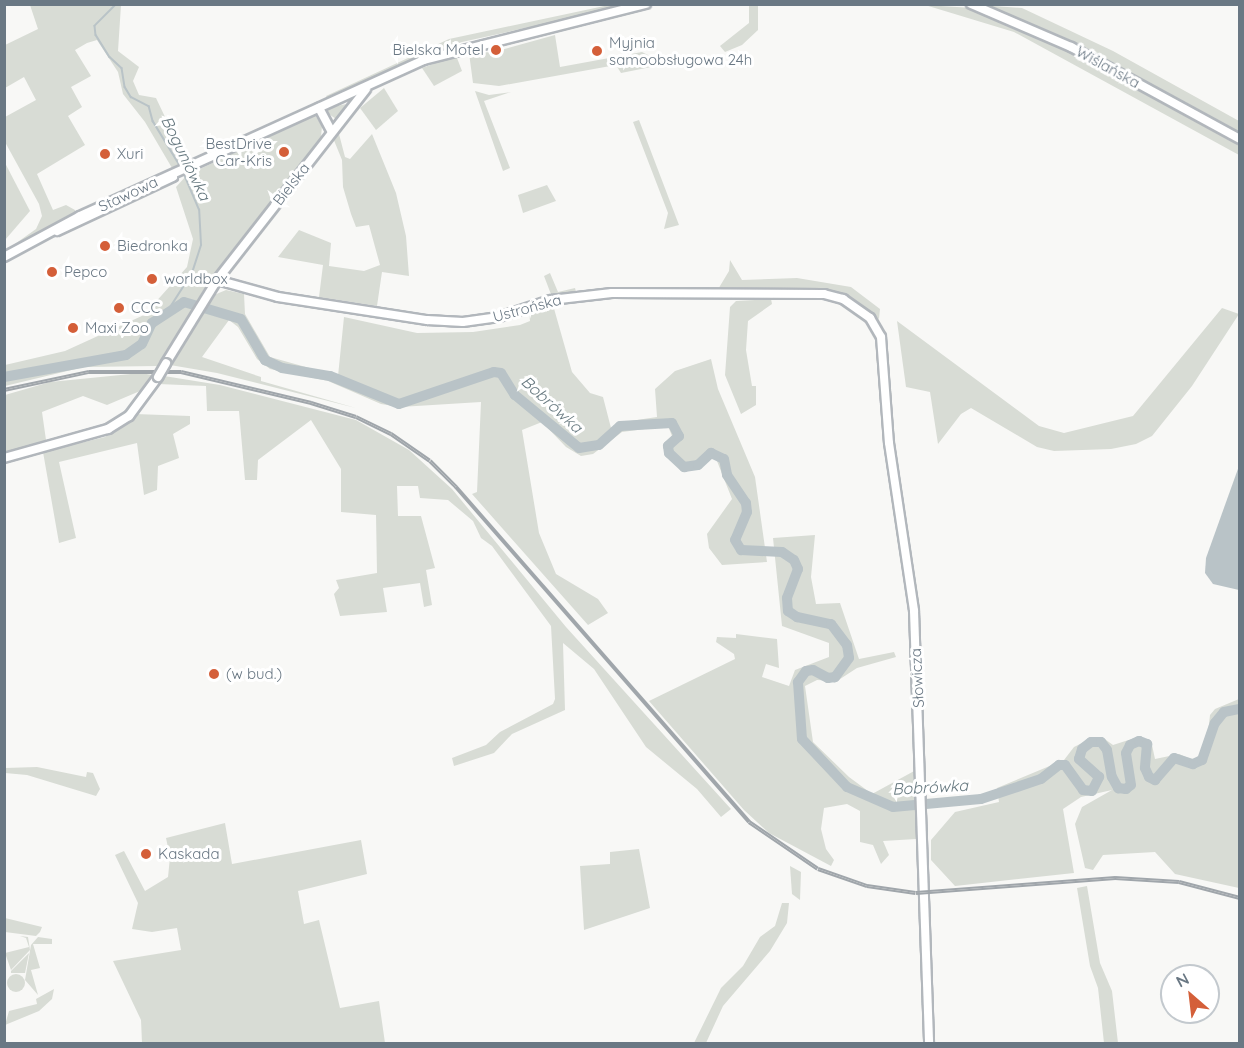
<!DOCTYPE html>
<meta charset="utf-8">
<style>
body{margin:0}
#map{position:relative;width:1244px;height:1048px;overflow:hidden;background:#f8f8f6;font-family:Quicksand,sans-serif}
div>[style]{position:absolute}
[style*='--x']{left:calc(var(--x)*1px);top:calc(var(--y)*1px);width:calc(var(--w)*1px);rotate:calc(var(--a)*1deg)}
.green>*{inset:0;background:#d8dcd5}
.round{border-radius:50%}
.water>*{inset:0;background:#b9c3c7}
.stream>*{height:1.5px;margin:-0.75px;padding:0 0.75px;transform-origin:0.75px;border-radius:0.75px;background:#b9c3c7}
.river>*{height:10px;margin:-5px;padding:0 5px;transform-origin:5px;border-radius:5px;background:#b9c3c7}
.roads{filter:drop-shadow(2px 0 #b2b7bc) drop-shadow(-2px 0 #b2b7bc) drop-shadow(0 2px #b2b7bc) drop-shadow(0 -2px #b2b7bc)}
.secondary>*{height:8px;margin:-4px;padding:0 4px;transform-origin:4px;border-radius:4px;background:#fff}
.rail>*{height:4px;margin-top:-2px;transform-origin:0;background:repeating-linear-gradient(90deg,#fff 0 4.5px,#a0a6ab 0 9px);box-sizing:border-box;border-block:2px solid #a0a6ab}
.bridges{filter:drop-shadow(2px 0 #b2b7bc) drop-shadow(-2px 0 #b2b7bc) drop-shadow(0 2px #b2b7bc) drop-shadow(0 -2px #b2b7bc)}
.secondary-bridge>*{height:8px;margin:-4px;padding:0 4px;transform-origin:4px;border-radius:4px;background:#fff}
.dots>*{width:16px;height:16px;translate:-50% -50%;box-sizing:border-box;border:3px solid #fff;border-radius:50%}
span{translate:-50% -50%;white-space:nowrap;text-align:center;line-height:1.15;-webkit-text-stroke:6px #fff;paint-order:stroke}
.poi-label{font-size:15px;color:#6a7884}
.left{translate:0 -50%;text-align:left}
.right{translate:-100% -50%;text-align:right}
.street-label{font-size:15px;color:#6a7884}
.water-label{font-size:16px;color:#66787f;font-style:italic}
.frame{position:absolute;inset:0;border:6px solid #6a7884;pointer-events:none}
.north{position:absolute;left:1160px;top:964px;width:60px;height:60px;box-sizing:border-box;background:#fff;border:2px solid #c3c9ce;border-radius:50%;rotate:332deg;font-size:16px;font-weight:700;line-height:24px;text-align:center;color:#6a7884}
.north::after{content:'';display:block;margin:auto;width:21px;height:27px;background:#d45f39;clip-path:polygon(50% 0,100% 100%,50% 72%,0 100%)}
</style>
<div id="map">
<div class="green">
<div style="clip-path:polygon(30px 5px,121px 5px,118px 51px,139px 67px,133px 81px,139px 95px,156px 98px,186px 161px,172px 168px,145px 122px,123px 94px,118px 72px,97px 40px,87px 43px,75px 50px,91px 76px,71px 87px,82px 107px,68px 116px,85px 145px,37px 174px,53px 210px,66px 205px,75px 210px,75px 215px,5px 251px,36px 229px,42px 216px,39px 204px,5px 142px,5px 117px,36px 100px,24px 77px,5px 88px,5px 45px,38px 29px)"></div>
<div style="clip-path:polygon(609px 5px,630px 5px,462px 42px,422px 55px,329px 101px,326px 96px,449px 39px)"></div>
<div style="clip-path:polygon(749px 5px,758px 5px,758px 30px,742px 45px,725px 52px,720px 46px,749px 23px)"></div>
<div style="clip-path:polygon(925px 5px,973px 8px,1067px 50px,1239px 143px,1239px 155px,1014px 32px)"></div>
<div style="clip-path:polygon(979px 5px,1022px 8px,1113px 51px,1239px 121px,1239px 135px,1067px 41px)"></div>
<div style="clip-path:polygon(555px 35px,560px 67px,642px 52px,666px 64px,621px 73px,616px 65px,499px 86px,473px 83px,469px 53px,494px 52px)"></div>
<div style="clip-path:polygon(452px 57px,457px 58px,462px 71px,434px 86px,422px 68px)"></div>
<div style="clip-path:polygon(384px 88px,398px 111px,376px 130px,360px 108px)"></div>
<div style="clip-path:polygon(475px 91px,489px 95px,511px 92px,484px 101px,510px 168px,503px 171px)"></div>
<div style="clip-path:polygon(346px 104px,336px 119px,326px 112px,328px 108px)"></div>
<div style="clip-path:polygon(315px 115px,322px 126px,321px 137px,207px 284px,158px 366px,84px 367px,5px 386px,5px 365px,65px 351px,144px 315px,187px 267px,193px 239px,176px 187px,187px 175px)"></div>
<div style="clip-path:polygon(639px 120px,679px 225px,664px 229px,668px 213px,633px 122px)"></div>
<div style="clip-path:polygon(339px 134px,345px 157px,350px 159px,372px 134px,396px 193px,406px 236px,409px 276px,382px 272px,377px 306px,319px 297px,323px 265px,278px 257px,299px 230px,331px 243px,329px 266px,364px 271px,380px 265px,369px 225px,356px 227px,351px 214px,343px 187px,342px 160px,333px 138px)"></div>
<div style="clip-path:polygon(4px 161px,30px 211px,5px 240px,4px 240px)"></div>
<div style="clip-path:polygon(547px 185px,556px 201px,523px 213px,518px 195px)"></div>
<div style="clip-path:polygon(730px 260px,742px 280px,797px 278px,851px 287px,880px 309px,879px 319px,853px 300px,829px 291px,717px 291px,729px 271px)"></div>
<div style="clip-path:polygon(550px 273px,558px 292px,575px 288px,576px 292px,552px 297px,544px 276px)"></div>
<div style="clip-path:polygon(226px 290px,244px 294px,245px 314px,270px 357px,338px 376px,344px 317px,417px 333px,473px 332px,520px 325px,530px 321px,529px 312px,553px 305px,572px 372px,590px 393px,603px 397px,611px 428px,623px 422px,657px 417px,655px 389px,675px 371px,711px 359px,718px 389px,755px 477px,767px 562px,722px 565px,709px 548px,707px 534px,732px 499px,715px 456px,691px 471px,684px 471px,670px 460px,664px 449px,664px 443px,672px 436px,668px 426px,622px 432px,593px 454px,581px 456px,566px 447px,542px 422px,522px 430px,539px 533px,556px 574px,598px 599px,608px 613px,588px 625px,472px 494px,477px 492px,481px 402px,400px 407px,381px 404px,328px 381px,270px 369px,257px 359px,238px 327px,229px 320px,202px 357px,261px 377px,261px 381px,356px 408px,217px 373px,170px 365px,214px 295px)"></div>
<div style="clip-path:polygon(771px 299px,772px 304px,748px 321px,746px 350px,752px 386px,756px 386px,756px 405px,741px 414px,725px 375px,730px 307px,736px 301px)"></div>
<div style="clip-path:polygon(1222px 308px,1239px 314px,1192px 386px,1152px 436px,1136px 444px,1111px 449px,1054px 451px,1037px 447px,971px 408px,961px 414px,938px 444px,930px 392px,906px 387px,897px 321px,1039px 426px,1064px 433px,1133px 416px)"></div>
<div style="clip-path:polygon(141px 373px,152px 375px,140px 391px,107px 405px,83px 396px,42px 412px,46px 440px,5px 452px,5px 395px,50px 382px)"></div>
<div style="clip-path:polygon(164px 376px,220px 385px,356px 420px,409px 450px,452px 489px,566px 627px,731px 809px,721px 817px,697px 789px,646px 747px,594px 669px,563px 643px,565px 710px,512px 734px,494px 753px,454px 766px,452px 758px,486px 745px,500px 732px,553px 704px,555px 699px,551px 626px,492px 546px,481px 538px,473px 521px,448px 500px,420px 498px,418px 486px,397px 486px,398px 516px,421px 516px,435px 568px,426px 570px,432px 605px,424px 607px,420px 583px,383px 588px,387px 612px,340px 616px,334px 594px,339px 588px,336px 580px,377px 573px,376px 515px,341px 512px,341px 469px,311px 420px,258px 460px,257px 480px,245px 480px,239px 411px,207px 411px,206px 386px,158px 384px)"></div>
<div style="clip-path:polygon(135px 414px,190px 416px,190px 424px,173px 434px,179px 458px,158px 466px,157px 490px,144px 495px,137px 443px,59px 462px,76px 538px,59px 543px,43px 452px,105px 437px)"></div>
<div style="clip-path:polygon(815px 535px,811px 577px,816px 604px,840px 603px,859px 659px,894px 652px,896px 657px,857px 668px,837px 681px,817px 680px,805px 686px,813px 742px,849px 777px,872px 794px,916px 770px,916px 839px,883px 841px,889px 855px,881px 864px,873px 845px,860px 842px,860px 811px,847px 804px,824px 808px,821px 829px,826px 849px,834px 860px,831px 866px,769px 833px,744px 810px,649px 701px,735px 659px,734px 654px,716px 642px,717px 637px,736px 638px,736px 634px,777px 639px,779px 668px,766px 664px,762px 677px,789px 686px,795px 670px,829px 657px,829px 643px,782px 626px,773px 538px)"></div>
<div style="clip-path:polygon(1239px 699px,1239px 888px,1175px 874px,1155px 852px,1103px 855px,1093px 870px,1085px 868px,1075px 824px,1082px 807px,1112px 790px,1081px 797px,1063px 809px,1074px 873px,955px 886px,931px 860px,931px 840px,955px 812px,999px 802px,997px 788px,1064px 760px,1074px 747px,1092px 738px,1102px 737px,1113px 745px,1141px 736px,1152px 745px,1155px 759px,1179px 754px,1193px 760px,1206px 751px,1210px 715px,1215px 709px)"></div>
<div style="clip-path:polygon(37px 767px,86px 777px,87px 772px,93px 773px,100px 789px,96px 796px,27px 775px,5px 773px,5px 768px)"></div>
<div style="clip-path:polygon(225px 823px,232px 864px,361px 840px,367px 874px,298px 891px,304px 924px,319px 920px,340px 1008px,379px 1001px,385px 1043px,142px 1043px,141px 1020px,113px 961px,181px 950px,177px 928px,152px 932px,132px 929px,138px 903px,115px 855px,124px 851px,145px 891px,168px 877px,170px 857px,166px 838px)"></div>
<div style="clip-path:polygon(639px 849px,650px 908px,584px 930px,580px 866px,610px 864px,610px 852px)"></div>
<div style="clip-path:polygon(790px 866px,801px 872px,800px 900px,792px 894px)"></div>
<div style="clip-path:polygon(1087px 886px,1100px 963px,1112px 991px,1118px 1043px,1104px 1043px,1098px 988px,1090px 966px,1077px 888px)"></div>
<div style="clip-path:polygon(782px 903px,789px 903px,787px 923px,770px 951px,723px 1006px,706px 1043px,694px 1043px,721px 988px,743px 966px,760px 937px,775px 926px)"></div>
<div style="clip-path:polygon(5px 918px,42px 927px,40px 932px,36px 936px,5px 932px)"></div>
<div style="clip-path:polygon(20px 936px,28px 937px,30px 950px,11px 970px,5px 953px,29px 947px,26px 938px)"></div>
<div style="clip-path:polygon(38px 937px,52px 939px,52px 944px,33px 944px,40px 968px,31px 970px,38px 995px,25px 980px,31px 945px)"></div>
<div style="clip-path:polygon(29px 953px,25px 973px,11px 973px,11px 971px)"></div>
<div class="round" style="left:7px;top:974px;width:18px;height:18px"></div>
<div style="clip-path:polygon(54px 989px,52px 999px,39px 1011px,5px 1025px,9px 1011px,37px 1004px,36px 999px)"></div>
</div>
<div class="water">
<div style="clip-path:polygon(1239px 466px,1239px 590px,1213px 584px,1205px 573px,1206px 558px)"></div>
</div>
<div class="stream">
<div style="--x:117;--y:4;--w:31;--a:135"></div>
<div style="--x:95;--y:26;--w:9;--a:84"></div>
<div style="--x:96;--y:35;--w:26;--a:58"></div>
<div style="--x:110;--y:57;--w:16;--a:43"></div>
<div style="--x:122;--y:68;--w:19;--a:81"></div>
<div style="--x:125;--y:87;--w:12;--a:59"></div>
<div style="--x:131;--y:97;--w:20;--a:27"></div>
<div style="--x:149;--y:106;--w:16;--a:75"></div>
<div style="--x:153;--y:121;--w:54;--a:58.7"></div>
<div style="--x:169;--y:309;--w:43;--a:-57.4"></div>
<div style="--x:192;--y:273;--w:29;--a:-72"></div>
<div style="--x:201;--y:245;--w:35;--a:-93"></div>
<div style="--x:199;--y:210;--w:39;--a:-113"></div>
</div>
<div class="river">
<div style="--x:4;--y:377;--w:124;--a:-10.2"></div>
<div style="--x:126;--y:355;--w:19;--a:-35"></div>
<div style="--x:142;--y:344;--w:23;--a:-65"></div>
<div style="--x:152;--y:323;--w:38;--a:-33"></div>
<div style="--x:184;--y:302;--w:59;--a:16.6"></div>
<div style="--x:241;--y:319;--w:48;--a:59.7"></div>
<div style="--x:265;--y:360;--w:19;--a:25"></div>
<div style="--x:282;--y:368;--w:49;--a:9.5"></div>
<div style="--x:330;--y:376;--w:74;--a:22.1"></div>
<div style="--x:399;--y:404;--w:100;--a:-18.6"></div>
<div style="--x:494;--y:372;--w:7;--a:8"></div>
<div style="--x:501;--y:373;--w:26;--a:58"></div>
<div style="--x:515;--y:395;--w:83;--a:39.6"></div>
<div style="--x:579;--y:448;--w:20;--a:-9"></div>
<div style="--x:599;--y:445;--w:28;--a:-42"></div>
<div style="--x:620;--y:426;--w:52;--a:-3.3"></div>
<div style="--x:672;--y:423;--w:15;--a:62"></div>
<div style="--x:679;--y:436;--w:15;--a:138"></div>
<div style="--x:668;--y:446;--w:7;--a:82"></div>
<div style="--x:669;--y:453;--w:21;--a:43"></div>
<div style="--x:684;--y:467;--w:14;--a:-8"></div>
<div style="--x:698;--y:465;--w:18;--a:-43"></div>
<div style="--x:711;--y:453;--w:14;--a:25"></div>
<div style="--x:724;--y:459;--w:16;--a:79"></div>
<div style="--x:727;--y:475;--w:34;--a:56"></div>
<div style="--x:746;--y:503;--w:9;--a:84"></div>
<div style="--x:747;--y:512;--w:30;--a:113"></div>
<div style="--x:735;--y:540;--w:12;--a:59"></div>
<div style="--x:741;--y:550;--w:41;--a:2.8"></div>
<div style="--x:782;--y:552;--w:14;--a:34"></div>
<div style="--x:794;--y:560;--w:10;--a:66"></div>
<div style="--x:798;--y:569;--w:31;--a:111"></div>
<div style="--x:787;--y:598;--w:13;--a:86"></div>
<div style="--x:788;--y:611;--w:11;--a:34"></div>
<div style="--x:797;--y:617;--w:35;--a:12"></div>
<div style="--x:831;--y:624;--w:26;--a:53"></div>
<div style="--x:847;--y:645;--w:13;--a:81"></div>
<div style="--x:849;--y:658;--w:24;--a:126"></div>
<div style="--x:835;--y:677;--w:7;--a:172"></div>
<div style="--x:828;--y:678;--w:17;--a:-152"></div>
<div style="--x:813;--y:670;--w:7;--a:172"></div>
<div style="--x:806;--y:671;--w:14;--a:126"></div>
<div style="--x:798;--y:682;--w:57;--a:86"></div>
<div style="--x:802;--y:739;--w:66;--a:46.8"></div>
<div style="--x:847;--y:787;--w:50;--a:23.5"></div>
<div style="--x:893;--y:807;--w:88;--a:-5.2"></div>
<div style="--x:981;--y:799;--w:63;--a:-18.4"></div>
<div style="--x:1041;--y:779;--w:23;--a:-38"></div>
<div style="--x:1059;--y:765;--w:6;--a:0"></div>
<div style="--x:1065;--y:765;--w:31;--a:54"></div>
<div style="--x:1083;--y:790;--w:9;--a:6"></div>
<div style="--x:1092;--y:791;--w:16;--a:-63"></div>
<div style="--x:1099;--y:777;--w:27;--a:-138"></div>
<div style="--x:1079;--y:759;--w:10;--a:-73"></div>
<div style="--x:1082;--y:749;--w:11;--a:-38"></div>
<div style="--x:1091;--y:742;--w:10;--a:0"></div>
<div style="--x:1101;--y:742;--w:10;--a:53"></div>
<div style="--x:1107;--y:750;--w:27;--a:80"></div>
<div style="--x:1112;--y:777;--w:13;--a:61"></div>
<div style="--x:1118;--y:788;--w:8;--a:7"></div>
<div style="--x:1126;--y:789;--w:6;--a:-39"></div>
<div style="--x:1131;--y:785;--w:32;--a:-99"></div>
<div style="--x:1126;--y:753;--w:9;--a:-63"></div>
<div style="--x:1130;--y:745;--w:10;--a:-24"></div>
<div style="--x:1139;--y:741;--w:9;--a:21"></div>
<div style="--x:1147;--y:744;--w:24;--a:95"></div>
<div style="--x:1145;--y:768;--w:10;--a:66"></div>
<div style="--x:1149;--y:777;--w:7;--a:27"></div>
<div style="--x:1155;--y:780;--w:29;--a:-49"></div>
<div style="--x:1174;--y:758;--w:20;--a:18"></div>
<div style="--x:1193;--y:764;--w:10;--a:-24"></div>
<div style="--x:1202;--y:760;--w:39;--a:-71"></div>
<div style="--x:1215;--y:723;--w:14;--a:-51"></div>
<div style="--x:1224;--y:712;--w:16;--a:-11"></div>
</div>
<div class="roads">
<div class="secondary">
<div style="--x:971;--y:4;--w:109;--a:23.3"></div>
<div style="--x:1071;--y:47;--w:192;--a:28.6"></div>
<div style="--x:319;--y:108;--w:26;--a:62"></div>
<div style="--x:57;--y:231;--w:128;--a:-25"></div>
<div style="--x:4;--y:257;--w:86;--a:-28.3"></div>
<div style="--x:80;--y:216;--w:378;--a:-24.4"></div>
<div style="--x:424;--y:60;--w:229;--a:-14.2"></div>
<div style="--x:217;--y:280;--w:63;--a:15.6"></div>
<div style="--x:278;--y:297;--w:151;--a:8.8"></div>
<div style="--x:427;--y:320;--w:36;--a:3"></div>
<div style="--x:463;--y:322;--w:36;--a:-8"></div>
<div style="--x:499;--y:317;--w:55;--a:-18.1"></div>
<div style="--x:551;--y:300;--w:61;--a:-6.5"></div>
<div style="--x:612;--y:293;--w:212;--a:0.3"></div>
<div style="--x:824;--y:294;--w:20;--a:15"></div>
<div style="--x:843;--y:299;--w:33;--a:35"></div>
<div style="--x:870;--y:318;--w:22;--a:60"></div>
<div style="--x:881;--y:337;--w:106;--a:85.7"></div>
<div style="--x:889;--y:443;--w:170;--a:81.5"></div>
<div style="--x:914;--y:611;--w:433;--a:88"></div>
<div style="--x:166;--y:363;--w:97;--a:-58.4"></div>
<div style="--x:217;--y:280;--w:242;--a:-52"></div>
<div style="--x:4;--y:458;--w:108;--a:-15.6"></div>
<div style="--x:108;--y:429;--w:25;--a:-32"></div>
<div style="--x:129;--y:416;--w:49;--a:-53.4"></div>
</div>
</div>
<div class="rail">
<div style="--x:4;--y:390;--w:87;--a:-12"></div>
<div style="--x:89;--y:372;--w:92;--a:0"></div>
<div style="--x:181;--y:372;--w:134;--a:13.4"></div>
<div style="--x:311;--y:403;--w:47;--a:17.3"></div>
<div style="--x:356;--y:417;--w:39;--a:26"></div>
<div style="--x:391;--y:434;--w:47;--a:34.7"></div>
<div style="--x:430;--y:461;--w:37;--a:45"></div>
<div style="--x:456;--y:487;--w:445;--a:48.8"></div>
<div style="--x:749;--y:822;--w:83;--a:34.3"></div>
<div style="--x:818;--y:869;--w:52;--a:19.1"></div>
<div style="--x:867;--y:886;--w:49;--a:8.1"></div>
<div style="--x:916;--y:893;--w:200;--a:-4.3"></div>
<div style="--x:1115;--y:878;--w:64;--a:3.6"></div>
<div style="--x:1179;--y:882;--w:63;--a:14.7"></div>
</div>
<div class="bridges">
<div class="secondary-bridge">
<div style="--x:158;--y:377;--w:16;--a:-60"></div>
</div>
</div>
<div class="dots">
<div style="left:496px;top:50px;background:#d45f39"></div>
<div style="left:597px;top:51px;background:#d45f39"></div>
<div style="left:284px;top:152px;background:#d45f39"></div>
<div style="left:105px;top:154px;background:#d45f39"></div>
<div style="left:105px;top:246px;background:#d45f39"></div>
<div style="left:52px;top:272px;background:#d45f39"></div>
<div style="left:152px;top:279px;background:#d45f39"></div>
<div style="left:119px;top:308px;background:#d45f39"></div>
<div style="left:73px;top:328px;background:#d45f39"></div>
<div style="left:214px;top:674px;background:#d45f39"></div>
<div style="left:146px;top:854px;background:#d45f39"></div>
</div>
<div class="poi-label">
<span class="left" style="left:609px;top:51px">Myjnia<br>samoobsługowa 24h</span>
<span class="right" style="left:484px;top:50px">Bielska Motel</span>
<span class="right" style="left:272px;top:152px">BestDrive<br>Car-Kris</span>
<span class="left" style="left:117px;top:154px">Xuri</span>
<span class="left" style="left:117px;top:246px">Biedronka</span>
<span class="left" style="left:64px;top:272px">Pepco</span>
<span class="left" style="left:164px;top:279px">worldbox</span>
<span class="left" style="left:131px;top:308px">CCC</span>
<span class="left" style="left:85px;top:328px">Maxi Zoo</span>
<span class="left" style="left:226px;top:674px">(w bud.)</span>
<span class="left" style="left:158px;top:854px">Kaskada</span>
</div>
<div class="street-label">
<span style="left:1108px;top:67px;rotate:29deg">Wiślańska</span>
<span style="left:291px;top:184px;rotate:-52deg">Bielska</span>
<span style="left:128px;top:194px;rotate:-25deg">Stawowa</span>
<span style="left:527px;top:308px;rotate:-15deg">Ustrońska</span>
<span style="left:917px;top:678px;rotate:-93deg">Słowicza</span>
</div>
<div class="water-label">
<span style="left:186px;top:158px;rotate:64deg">Boguniówka</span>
<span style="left:552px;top:404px;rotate:42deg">Bobrówka</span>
<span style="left:930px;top:787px;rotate:-3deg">Bobrówka</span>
</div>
<div class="frame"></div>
<div class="north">N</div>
</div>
